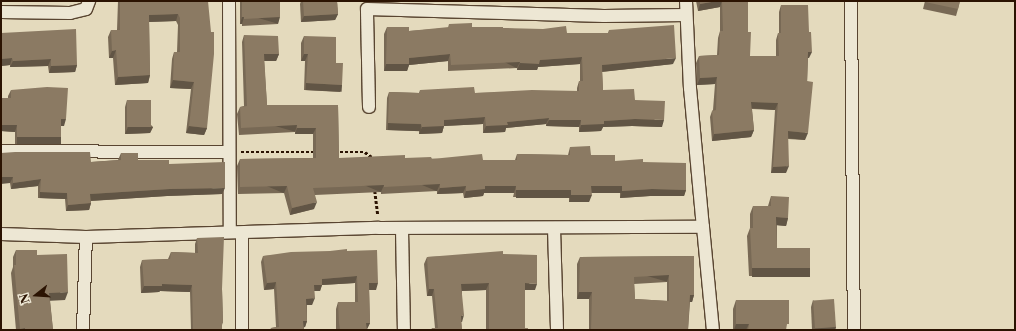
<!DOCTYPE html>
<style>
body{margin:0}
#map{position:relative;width:1016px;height:331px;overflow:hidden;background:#e4dabd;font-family:"Libre Caslon Text",serif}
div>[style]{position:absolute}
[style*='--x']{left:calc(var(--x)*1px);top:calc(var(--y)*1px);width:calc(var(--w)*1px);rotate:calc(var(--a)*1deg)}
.path>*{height:2.5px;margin-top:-1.25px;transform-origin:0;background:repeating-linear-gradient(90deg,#2b1302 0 3px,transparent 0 5px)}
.roads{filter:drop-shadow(1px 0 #594531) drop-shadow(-1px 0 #594531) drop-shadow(0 1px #594531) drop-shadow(0 -1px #594531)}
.street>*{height:12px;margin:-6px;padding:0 6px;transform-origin:6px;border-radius:6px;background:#ede7d4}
.wall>*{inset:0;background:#786955}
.shaded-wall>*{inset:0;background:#615545;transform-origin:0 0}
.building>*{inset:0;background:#8b7a63;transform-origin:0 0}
span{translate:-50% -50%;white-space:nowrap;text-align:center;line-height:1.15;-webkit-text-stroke:3px #ede7d4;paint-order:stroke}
.frame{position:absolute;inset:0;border:2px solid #2b1302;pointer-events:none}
.north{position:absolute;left:16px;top:275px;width:40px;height:40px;-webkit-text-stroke:3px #ede7d4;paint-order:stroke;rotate:253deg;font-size:11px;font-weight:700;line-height:16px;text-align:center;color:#2b1302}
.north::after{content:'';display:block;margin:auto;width:14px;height:18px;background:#2b1302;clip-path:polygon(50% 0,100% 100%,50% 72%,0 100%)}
</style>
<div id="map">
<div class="path">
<div style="--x:241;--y:152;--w:75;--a:0"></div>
<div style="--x:335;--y:152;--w:30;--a:0"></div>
<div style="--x:365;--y:152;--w:9;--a:36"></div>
<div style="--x:372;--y:157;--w:3;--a:90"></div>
<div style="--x:375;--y:191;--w:24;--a:83"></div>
</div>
<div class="roads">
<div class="street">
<div style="--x:229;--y:1;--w:231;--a:89.8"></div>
<div style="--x:686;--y:1;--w:87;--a:87.4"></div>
<div style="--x:690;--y:88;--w:140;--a:84.7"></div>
<div style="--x:851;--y:1;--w:329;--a:89.5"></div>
<div style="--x:1;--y:12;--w:69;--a:0.8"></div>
<div style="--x:70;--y:13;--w:16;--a:-14"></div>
<div style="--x:86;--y:9;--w:9;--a:-69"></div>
<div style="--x:369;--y:107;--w:98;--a:-91.2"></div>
<div style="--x:367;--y:9;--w:237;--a:1.7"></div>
<div style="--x:604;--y:16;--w:82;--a:-0.7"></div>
<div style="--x:1;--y:151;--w:228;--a:0.3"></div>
<div style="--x:554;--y:228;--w:102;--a:88.3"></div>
<div style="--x:402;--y:229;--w:101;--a:88.9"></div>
<div style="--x:242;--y:233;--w:97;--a:90"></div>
<div style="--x:1;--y:234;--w:85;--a:2"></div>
<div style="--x:86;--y:237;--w:293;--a:-1.8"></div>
<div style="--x:379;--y:228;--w:324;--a:-0.2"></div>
<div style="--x:703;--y:227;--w:103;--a:84.5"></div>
<div style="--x:83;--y:330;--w:93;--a:-88.2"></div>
</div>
</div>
<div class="wall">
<div style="clip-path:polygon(118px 1px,208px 1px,207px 128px,204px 135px,186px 133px,191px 89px,170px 88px,172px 59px,174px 52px,177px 52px,178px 25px,176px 21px,149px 22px,150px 75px,148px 83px,115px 85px,113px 58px,109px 58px,108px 37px,111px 30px,117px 30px)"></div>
<div style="clip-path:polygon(240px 1px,280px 1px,278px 24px,242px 26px,242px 24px,240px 24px)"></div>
<div style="clip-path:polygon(301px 1px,337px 1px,338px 14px,335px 20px,301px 22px,300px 4px)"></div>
<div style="clip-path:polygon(696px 1px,748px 1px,748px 32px,750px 56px,776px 56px,776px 40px,778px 33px,779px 33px,779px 12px,781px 5px,809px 58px,808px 58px,805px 140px,788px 139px,786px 173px,771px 173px,775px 110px,752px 109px,754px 130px,751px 137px,712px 141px,710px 117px,712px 111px,713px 110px,715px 84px,697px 85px,696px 63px,699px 56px,717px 55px,718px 38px,720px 31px,720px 7px,698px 11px)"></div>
<div style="clip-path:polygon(925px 1px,960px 1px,958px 9px,956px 16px,923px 9px)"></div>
<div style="clip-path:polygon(449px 24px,472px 27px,503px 28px,567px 33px,608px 33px,609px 30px,673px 64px,602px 72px,603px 90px,635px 100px,662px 127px,632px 126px,603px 127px,601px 131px,579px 132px,579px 127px,546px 126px,546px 124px,506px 128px,505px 132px,483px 133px,483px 124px,444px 126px,442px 133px,419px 134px,419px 131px,386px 130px,387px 98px,389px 92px,419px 93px,420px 90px,475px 93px,577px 91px,577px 88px,579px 81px,580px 81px,580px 64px,538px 67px,537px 70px,517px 70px,517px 68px,448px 71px,448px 61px,409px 65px,407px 71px,384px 71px,384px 34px,387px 27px,409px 31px,448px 28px)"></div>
<div style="clip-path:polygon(1px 33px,77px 65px,75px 72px,49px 73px,48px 66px,10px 67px,10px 65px,1px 66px)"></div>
<div style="clip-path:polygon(244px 35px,279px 54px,276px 61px,264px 61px,267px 105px,338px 105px,339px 158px,405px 158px,483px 160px,515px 160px,517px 154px,568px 155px,570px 147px,591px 155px,615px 161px,643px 162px,686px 190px,684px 196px,650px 196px,620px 198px,620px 193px,591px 193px,589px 202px,569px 202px,569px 197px,513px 197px,514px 193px,484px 193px,483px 196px,464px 198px,463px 193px,437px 194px,437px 191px,381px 194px,381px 192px,315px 195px,314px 209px,290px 215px,284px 193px,238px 194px,237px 166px,240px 159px,313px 158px,313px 134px,295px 134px,295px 132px,239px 135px,237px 114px,240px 107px,244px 106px,242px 42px)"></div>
<div style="clip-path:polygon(304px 36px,336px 63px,342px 85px,340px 92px,304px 90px,305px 61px,301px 61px,301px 43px)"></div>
<div style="clip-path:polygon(11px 90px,64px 126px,61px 126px,59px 144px,15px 144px,15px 132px,1px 131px,1px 98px,8px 98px,8px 96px)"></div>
<div style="clip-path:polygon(127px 100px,153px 127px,150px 133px,125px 134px,125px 107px)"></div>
<div style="clip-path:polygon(1px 153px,91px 162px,118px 160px,121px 153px,138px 160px,169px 164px,222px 194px,167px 196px,91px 201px,91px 203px,89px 210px,66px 211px,65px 199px,38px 198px,38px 186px,11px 189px,10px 183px)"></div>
<div style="clip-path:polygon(771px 196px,788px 218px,786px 226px,777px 225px,777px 248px,807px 276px,749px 276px,747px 236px,750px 228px,750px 214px,753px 206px,768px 206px)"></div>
<div style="clip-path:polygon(197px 238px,222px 289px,223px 322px,222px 325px,222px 330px,191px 330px,190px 292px,160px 291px,159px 292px,141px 293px,140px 267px,142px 260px,168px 259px,171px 252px,195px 253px,195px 244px)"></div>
<div style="clip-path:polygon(16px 250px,37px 255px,65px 300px,50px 300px,53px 330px,16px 330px,11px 273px,13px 267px,13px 257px)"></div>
<div style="clip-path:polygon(347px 251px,376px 290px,369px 290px,370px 323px,367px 329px,336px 330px,336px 309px,338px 302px,355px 302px,355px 283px,322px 285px,320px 291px,314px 291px,312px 305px,307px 305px,307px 321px,305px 327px,304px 327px,304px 330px,270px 330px,271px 328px,276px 327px,274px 289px,264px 290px,261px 262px,263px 256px)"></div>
<div style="clip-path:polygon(503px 254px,535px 290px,525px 290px,525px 328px,528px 330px,486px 330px,486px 290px,462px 291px,462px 322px,461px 322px,462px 330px,431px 330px,432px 328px,435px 328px,432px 296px,427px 296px,424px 264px,427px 257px)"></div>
<div style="clip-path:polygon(evenodd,694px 256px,694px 295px,692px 302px,690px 302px,688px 330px,589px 330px,589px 299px,577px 299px,577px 264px,580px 257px,694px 256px,667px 282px,667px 301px,635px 299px,634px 284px,667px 282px)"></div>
<div style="clip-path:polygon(736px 300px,787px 330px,733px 330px,733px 309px)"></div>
<div style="clip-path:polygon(813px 300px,836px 327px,835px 330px,812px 330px,811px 307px)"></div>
</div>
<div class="shaded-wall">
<div style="clip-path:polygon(717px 1px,722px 1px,720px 7px,698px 11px,700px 4px)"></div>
<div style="clip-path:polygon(178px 14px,176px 21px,147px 22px,149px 15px)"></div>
<div style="clip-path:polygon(338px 14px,335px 20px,301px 22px,304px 16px)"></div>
<div style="clip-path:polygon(242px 17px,244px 17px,242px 24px,240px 24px)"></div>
<div style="left:280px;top:17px;width:7px;height:36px;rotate:106deg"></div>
<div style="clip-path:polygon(116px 50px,113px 58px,109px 58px,112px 51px)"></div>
<div style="clip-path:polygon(808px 52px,812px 52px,809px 58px,806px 58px)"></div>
<div style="clip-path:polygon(264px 54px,279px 54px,276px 61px,261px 61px)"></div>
<div style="clip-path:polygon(304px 54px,308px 54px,305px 61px,301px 61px)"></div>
<div style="clip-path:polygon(450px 54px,448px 61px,409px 65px,407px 71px,384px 71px,386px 64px,409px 58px)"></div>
<div style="clip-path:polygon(582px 57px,580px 64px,538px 67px,537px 70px,517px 70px,520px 63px,540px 60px)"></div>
<div style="clip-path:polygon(12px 58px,10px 65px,1px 66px,1px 59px)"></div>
<div style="clip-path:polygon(676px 58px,673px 64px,600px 72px,602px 65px)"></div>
<div style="clip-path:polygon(51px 59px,48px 66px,10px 67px,13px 61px)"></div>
<div style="left:520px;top:62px;width:7px;height:69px;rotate:117deg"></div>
<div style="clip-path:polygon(77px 65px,75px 72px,49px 73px,51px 66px)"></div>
<div style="clip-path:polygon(150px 75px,148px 83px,115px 85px,118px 77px)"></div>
<div style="clip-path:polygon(717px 77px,715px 84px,697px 85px,700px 78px)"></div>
<div style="clip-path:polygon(173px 80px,194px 82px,191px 89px,170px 88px)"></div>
<div style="left:306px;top:83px;width:36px;height:7px;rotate:3deg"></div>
<div style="clip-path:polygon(751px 102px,778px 103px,775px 110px,749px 108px)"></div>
<div style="clip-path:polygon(485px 117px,483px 124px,444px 126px,442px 133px,419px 134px,422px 127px,444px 120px)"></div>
<div style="clip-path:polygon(549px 118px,546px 124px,506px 128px,505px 132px,483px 133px,486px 126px,507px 122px)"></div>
<div style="clip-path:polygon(61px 119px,66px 119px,64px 126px,59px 126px)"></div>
<div style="clip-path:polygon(635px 119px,664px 120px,662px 127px,632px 126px,603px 127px,601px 131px,579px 132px,581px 125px,604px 121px)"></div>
<div style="clip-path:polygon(549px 120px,581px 120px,579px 127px,546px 126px)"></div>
<div style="left:388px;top:123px;width:33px;height:7px;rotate:2deg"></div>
<div style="clip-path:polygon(1px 125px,17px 125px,15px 132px,1px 131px)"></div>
<div style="left:297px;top:125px;width:7px;height:56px;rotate:106deg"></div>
<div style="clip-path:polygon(189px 126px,207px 128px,204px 135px,186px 133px)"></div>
<div style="clip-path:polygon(128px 127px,153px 127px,150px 133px,125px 134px)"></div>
<div style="clip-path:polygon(297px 128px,316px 128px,313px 134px,295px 134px)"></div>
<div style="clip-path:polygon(754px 130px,751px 137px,712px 141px,714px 134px)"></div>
<div style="clip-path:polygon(788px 131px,808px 133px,805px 140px,786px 138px)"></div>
<div style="left:17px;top:137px;width:44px;height:7px"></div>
<div style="clip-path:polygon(789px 166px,786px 173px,771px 173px,773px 167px)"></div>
<div style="clip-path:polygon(1px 177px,13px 177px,10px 183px,1px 184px)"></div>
<div style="clip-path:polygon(41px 179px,38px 186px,11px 189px,13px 183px)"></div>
<div style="left:440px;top:184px;width:8px;height:56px;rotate:113deg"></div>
<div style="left:384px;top:185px;width:8px;height:71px;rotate:113deg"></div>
<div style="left:287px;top:186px;width:8px;height:47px;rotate:113deg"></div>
<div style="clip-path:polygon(466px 186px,463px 193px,437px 194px,440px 188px)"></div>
<div style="clip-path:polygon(485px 186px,516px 186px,514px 193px,484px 193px,483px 196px,464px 198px,466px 191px)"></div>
<div style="left:591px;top:186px;width:31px;height:7px"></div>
<div style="clip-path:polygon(225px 188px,222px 194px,167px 196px,88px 201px,90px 194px,170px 189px)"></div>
<div style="clip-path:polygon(652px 189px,686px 190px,684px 196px,650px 196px,620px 198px,622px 191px)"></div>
<div style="left:516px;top:190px;width:55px;height:8px"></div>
<div style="left:40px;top:192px;width:27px;height:6px;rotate:2deg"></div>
<div style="clip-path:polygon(571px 195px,592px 195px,589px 202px,569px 202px)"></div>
<div style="clip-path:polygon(317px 202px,314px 209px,290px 215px,292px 208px)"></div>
<div style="clip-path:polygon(91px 203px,89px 210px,66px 211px,68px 205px)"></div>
<div style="clip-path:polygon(776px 217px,788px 218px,786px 226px,774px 225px)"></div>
<div style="left:752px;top:268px;width:58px;height:9px"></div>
<div style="left:669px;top:275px;width:7px;height:35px;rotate:106deg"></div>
<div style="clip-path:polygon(357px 276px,355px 283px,322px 285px,320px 291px,311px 291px,314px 285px,322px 279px)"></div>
<div style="clip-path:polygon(276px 282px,274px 289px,264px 290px,267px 283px)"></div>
<div style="clip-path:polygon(369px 283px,378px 283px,376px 290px,366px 290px)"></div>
<div style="clip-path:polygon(489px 283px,486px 290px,459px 291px,461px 284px)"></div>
<div style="clip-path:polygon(525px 283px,537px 284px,535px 290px,522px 290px)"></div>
<div style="clip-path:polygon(162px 284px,192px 285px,190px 292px,160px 291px,159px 292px,141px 293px,144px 286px)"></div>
<div style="clip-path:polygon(429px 289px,434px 289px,432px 296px,427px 296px)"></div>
<div style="clip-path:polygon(68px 292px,65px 300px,46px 301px,49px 293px)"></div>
<div style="clip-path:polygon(579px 292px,592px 292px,589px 299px,577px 299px)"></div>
<div style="clip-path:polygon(690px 295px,694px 295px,692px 302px,688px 302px)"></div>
<div style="clip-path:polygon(315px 298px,312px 305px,304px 305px,306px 299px)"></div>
<div style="clip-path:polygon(464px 315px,462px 322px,458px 322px,461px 316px)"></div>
<div style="clip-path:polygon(303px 321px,307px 321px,305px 327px,301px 328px)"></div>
<div style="clip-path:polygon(366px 323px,370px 323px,367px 329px,363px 330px)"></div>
<div style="clip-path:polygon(736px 324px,749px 324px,746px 330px,734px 330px)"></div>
<div style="clip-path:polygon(836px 327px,835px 330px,815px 330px,815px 328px)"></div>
<div style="clip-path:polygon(25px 328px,24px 330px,19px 330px,20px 329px)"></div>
</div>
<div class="building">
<div style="clip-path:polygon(120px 1px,208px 1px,211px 32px,214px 32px,214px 54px,207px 128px,189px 126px,194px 82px,173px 80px,174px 52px,180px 52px,180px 18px,178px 14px,149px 15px,150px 75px,118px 77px,116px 50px,112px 51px,111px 30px,120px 30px)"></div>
<div style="clip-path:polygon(242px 1px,280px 1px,280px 17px,244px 19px,244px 17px,242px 17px)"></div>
<div style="clip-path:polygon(303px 1px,337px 1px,338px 14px,304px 16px)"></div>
<div style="clip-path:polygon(700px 1px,717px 1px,700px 4px)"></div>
<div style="clip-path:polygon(722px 1px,748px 1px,748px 32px,751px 32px,750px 56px,779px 56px,778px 33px,781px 33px,781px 5px,808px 5px,809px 32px,811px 32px,812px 52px,808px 52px,807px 81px,813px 82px,808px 133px,788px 131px,789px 166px,773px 167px,778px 103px,751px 102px,754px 130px,714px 134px,712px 111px,716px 110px,717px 77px,700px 78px,699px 56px,719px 55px,720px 31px,723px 31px)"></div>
<div style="clip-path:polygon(926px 1px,960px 1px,958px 9px,925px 2px)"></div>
<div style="clip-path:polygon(472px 23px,472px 27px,503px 27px,503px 28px,543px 29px,566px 26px,567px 33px,609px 33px,609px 30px,674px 25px,676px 58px,602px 65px,603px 90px,634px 89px,635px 100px,665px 101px,664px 120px,635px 119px,604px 121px,604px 124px,581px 125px,581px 120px,549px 120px,549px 118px,507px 122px,508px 125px,486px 126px,485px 117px,444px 120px,444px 126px,422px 127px,421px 124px,388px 123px,389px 92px,420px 93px,420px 90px,474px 87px,475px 93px,532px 90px,579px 91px,579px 81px,583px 81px,582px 57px,540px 60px,539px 64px,520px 63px,520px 62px,451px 65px,450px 54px,409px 58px,409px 64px,386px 64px,387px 27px,409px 27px,409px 31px,449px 27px,449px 24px)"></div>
<div style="clip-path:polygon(76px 29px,77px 65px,51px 66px,51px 59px,13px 61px,12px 58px,1px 59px,1px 33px)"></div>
<div style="clip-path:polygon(244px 35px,278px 36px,279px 54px,264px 54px,267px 105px,338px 105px,339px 158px,405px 155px,405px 158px,431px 157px,432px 159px,482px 154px,483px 160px,517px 160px,517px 154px,570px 155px,570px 147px,590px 146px,591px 155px,615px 155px,615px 161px,643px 159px,643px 162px,686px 163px,686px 190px,652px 189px,622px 191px,622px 186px,591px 186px,592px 195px,571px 195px,571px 190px,516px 190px,516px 186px,485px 186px,485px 189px,466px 191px,466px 186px,440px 188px,440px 184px,384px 187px,384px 185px,339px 187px,313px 188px,317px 202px,292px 208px,287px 186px,240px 187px,240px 159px,316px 158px,316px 128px,297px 128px,297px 125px,241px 128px,240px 107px,247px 106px)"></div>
<div style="clip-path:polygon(304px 36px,336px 37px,336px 63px,343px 63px,342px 85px,306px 83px,308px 54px,304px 54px)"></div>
<div style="clip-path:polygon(47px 87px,68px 88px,66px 119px,61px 119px,61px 137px,17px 137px,17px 125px,1px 125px,1px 98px,11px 98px,11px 90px)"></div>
<div style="left:127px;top:100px;width:24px;height:27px"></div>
<div style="clip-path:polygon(15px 152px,90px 152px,91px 162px,121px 160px,121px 153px,138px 153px,138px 160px,169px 160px,169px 164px,225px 162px,225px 188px,170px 189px,90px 194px,91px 203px,68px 205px,67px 193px,40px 192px,41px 179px,13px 183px,13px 177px,1px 177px,1px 153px)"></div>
<div style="clip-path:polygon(771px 196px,789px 197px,788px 218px,776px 217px,777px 248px,810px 248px,810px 268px,752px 268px,750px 228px,753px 228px,753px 206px,771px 206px)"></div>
<div style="clip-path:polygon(224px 237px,222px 289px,223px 322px,222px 322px,222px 330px,193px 330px,192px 285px,162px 284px,162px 286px,144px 286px,142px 260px,170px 259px,171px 252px,198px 253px,197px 238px)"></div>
<div style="clip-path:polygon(347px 249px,347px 251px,377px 250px,378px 283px,369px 283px,370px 323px,366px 323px,367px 330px,340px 330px,339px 323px,338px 302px,358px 302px,357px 276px,322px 279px,322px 285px,314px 285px,315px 298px,306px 299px,307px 321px,303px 321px,304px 330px,271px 330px,271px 328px,279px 327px,276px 282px,267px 283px,263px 256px,291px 252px,330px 251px)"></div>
<div style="clip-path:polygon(16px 250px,37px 250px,37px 255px,67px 254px,68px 292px,49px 293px,53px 330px,25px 330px,25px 328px,20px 329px,14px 265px,16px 265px)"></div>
<div style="clip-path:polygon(503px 251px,503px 254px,537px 255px,537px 284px,525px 283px,525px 328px,528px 328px,528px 330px,489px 330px,489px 283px,461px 284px,464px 315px,461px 316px,462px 330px,432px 330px,432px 328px,438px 328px,434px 289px,429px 289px,427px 257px)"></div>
<div style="clip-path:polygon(evenodd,694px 256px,694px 295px,690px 295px,688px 330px,591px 330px,592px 292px,579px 292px,580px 257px,694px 256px,669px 275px,669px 301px,635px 299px,634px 277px,669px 275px)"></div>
<div style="left:834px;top:299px;width:28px;height:21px;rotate:86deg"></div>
<div style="clip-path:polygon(736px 300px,789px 300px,789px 324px,787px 324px,786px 330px,748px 330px,749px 324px,736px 324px)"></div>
</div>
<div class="frame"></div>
<div class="north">N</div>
</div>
